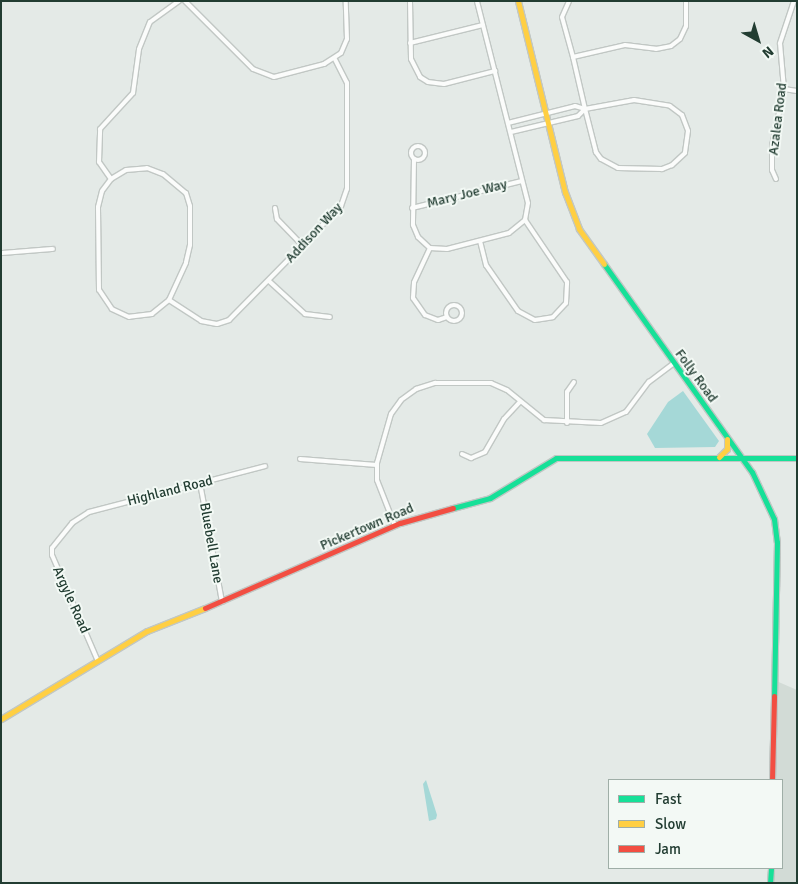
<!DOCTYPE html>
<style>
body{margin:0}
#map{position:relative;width:798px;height:884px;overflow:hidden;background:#e4eae7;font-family:Signika,sans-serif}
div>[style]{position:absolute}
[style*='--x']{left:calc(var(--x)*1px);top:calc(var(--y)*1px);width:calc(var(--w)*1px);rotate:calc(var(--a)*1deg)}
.built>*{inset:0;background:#d2dbd6}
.water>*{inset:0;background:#a5d8d7}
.roads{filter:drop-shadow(1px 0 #c1c7c4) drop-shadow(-1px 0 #c1c7c4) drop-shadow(0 1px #c1c7c4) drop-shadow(0 -1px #c1c7c4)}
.street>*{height:4px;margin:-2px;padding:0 2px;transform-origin:2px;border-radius:2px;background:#fbfcfb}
.street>.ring{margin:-2px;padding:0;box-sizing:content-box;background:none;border:4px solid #fbfcfb;border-radius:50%}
.fast>*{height:5px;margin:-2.5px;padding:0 2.5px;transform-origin:2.5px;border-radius:2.5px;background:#16e098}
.slow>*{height:5px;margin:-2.5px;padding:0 2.5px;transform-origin:2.5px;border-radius:2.5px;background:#ffcf43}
.jam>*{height:5px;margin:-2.5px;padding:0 2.5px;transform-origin:2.5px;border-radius:2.5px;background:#f24e42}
span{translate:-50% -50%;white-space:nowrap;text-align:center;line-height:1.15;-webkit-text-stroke:4px #f3f9f5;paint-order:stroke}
.street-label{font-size:14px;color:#223d32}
.frame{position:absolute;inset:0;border:2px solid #223d32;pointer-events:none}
.legend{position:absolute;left:608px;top:779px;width:175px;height:90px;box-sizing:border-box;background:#f3f9f5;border:1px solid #9faea7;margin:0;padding:6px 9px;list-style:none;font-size:15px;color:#223d32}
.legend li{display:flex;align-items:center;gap:10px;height:25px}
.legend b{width:25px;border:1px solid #9faea7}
.north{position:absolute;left:733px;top:15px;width:50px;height:50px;-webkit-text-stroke:4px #f3f9f5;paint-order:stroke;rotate:141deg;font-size:14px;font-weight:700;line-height:20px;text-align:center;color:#223d32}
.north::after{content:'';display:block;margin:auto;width:18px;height:22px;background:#223d32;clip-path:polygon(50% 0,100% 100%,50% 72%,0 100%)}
</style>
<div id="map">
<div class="built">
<div style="clip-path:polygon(774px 680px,797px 690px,797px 883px,770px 883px,771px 868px,782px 868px,782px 780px,772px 780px)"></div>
</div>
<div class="water">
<div style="clip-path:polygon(683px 391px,719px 441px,715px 447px,655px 448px,647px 434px,668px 402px)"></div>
<div style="clip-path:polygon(426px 780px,437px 815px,436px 819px,429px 821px,423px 784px)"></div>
</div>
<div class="roads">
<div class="street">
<div style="--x:185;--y:1;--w:96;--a:45"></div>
<div style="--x:253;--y:69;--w:22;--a:21"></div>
<div style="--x:274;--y:77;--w:52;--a:-14.6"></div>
<div style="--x:324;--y:64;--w:20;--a:-33"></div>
<div style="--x:341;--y:53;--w:15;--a:-67"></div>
<div style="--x:347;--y:39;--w:38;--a:-92"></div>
<div style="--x:410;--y:1;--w:58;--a:89"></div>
<div style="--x:411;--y:59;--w:20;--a:63"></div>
<div style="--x:420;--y:77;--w:9;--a:32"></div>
<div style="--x:428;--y:82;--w:16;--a:7"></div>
<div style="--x:444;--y:84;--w:53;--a:-14.3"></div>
<div style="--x:410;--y:43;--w:75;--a:-13.9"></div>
<div style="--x:573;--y:57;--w:53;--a:-13"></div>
<div style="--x:625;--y:45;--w:31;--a:7"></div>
<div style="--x:656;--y:49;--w:15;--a:-11"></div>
<div style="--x:671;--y:46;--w:11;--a:-38"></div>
<div style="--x:680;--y:39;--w:14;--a:-65"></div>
<div style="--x:686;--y:26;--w:25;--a:-90"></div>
<div style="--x:784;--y:89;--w:13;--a:9"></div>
<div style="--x:508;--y:123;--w:69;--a:-14.2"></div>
<div style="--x:575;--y:106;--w:10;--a:17"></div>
<div style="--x:585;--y:109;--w:50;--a:-10.4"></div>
<div style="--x:634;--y:100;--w:36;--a:9"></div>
<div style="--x:670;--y:106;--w:15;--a:37"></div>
<div style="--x:682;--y:115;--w:17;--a:69"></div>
<div style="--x:688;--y:131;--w:22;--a:98"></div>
<div style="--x:685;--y:153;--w:18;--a:137"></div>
<div style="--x:672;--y:165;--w:11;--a:158"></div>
<div style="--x:662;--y:169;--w:44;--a:-178.7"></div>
<div style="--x:618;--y:168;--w:19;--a:-152"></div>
<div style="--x:601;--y:159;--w:9;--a:-126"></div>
<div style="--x:596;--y:152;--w:44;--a:-104.3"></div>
<div style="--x:585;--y:109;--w:53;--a:-103"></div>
<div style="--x:573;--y:57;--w:41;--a:-105.4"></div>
<div style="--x:562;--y:17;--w:17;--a:-66"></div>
<div style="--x:511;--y:132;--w:69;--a:-13.4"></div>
<div style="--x:578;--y:116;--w:10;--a:-45"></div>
<div class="ring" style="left:411px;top:146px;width:10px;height:10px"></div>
<div style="--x:414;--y:159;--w:66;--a:90.9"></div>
<div style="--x:413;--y:225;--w:13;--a:67"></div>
<div style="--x:418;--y:237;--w:16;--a:43"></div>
<div style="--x:430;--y:248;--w:17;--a:3"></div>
<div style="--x:447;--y:249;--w:64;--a:-14.5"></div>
<div style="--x:509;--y:233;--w:21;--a:-39"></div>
<div style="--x:525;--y:220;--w:17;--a:-80"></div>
<div style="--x:528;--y:203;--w:208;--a:-104.2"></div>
<div style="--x:147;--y:168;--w:17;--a:21"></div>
<div style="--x:163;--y:174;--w:30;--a:40"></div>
<div style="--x:186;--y:193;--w:14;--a:73"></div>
<div style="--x:190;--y:206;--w:39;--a:90"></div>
<div style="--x:190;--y:245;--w:18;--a:103"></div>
<div style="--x:186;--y:263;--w:41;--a:114.7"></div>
<div style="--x:169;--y:300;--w:22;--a:141"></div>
<div style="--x:152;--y:314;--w:23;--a:173"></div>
<div style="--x:129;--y:317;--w:19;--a:-155"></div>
<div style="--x:112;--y:309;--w:23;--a:-124"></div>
<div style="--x:99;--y:290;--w:83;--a:-90.7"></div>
<div style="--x:98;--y:207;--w:16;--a:-76"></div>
<div style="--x:102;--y:191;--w:15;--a:-53"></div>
<div style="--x:111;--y:179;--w:17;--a:-31"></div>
<div style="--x:126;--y:170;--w:21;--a:-5"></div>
<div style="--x:111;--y:179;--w:21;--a:-125"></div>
<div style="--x:99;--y:162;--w:33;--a:-88"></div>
<div style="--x:100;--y:129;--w:49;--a:-47.5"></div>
<div style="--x:133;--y:93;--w:44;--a:-82.2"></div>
<div style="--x:139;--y:49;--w:29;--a:-68"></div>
<div style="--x:150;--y:22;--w:36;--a:-36"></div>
<div style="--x:776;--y:179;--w:10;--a:-114"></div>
<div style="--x:772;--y:170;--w:24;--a:-90"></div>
<div style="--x:772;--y:146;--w:58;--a:-78.1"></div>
<div style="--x:784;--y:89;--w:46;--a:-95"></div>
<div style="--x:780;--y:43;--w:44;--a:-71.6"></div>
<div style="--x:275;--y:208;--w:11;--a:80"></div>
<div style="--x:277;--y:219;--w:37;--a:46"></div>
<div style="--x:412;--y:208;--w:113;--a:-13.8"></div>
<div style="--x:480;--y:241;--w:25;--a:76"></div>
<div style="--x:486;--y:265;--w:56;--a:55.2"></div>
<div style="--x:518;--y:311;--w:19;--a:28"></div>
<div style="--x:535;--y:320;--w:18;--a:-9"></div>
<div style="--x:553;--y:317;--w:19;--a:-47"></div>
<div style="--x:566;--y:303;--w:21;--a:-87"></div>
<div style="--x:567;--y:282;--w:75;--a:-124.1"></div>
<div style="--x:430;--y:248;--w:38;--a:115"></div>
<div style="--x:414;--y:283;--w:15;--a:94"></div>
<div style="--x:413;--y:298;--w:21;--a:55"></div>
<div style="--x:425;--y:315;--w:14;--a:21"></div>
<div style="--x:438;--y:320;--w:9;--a:-18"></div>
<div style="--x:1;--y:253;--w:52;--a:-4.4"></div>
<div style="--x:269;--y:281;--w:49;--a:42.5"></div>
<div style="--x:305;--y:314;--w:25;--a:7"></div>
<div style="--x:169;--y:300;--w:38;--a:33"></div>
<div style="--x:201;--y:321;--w:16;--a:11"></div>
<div style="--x:217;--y:324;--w:13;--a:-18"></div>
<div style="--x:229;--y:320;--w:160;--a:-45.5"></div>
<div style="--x:341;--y:206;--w:18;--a:-71"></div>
<div style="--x:347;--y:189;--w:106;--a:-90"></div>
<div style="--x:347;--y:83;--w:27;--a:-117"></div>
<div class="ring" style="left:446px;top:305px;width:12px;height:12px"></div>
<div style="--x:567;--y:423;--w:31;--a:-90"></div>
<div style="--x:567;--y:392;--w:12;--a:-55"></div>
<div style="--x:462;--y:454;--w:10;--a:24"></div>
<div style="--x:471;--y:458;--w:15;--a:-23"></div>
<div style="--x:485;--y:452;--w:38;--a:-60"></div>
<div style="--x:504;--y:419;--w:23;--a:-47"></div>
<div style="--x:300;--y:459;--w:77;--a:4.5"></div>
<div style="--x:200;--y:483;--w:121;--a:79.5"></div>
<div style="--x:395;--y:526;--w:49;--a:-111.4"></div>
<div style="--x:377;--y:480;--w:17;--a:-90"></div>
<div style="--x:377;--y:463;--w:51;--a:-74.1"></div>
<div style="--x:391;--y:414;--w:17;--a:-54"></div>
<div style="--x:401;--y:400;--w:19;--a:-36"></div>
<div style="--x:416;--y:389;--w:20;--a:-18"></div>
<div style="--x:435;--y:383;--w:56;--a:0"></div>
<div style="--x:491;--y:383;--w:17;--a:24"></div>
<div style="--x:507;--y:390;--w:48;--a:39"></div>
<div style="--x:544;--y:420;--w:57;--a:3"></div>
<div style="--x:601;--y:423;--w:27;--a:-24"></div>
<div style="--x:626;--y:412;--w:38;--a:-53"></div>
<div style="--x:649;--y:382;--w:30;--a:-37"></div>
<div style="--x:97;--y:659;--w:113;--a:-113.4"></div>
<div style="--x:52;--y:555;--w:7;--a:-90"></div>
<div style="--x:52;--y:548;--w:32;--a:-51"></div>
<div style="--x:72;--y:523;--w:20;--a:-33"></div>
<div style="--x:89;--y:512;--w:182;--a:-14.6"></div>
</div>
<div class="fast">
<div style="--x:604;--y:264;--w:255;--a:54.6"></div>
<div style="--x:752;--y:472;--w:52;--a:64.9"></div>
<div style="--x:774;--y:519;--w:23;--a:83"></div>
<div style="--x:777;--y:542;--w:154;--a:91.1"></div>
<div style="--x:453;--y:508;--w:38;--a:-15"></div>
<div style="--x:490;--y:498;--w:77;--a:-31.2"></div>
<div style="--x:556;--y:458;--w:241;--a:0"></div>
<div style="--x:770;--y:883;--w:15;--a:-86"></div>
</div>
<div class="slow">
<div style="--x:518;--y:1;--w:197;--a:76.2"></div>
<div style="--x:565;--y:192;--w:40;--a:69"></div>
<div style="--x:579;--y:229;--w:43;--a:54.5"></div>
<div style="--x:719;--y:457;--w:11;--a:-45"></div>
<div style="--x:727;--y:449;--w:10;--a:-90"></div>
<div style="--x:1;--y:719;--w:170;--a:-31.1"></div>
<div style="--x:147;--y:631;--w:62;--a:-21.6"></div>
</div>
<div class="jam">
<div style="--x:205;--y:608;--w:213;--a:-23.6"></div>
<div style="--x:400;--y:523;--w:55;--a:-15.8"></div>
<div style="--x:772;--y:780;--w:84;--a:-88.6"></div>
</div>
</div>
<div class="street-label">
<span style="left:778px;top:119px;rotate:-83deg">Azalea Road</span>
<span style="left:467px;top:194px;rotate:-14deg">Mary Joe Way</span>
<span style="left:314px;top:233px;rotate:-47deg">Addison Way</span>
<span style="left:696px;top:376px;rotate:54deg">Folly Road</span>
<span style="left:170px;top:491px;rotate:-14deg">Highland Road</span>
<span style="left:367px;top:527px;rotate:-23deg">Pickertown Road</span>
<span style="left:211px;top:543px;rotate:80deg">Bluebell Lane</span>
<span style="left:71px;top:600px;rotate:66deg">Argyle Road</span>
</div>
<div class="frame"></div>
<ul class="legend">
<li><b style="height:6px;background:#16e098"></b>Fast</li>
<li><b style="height:6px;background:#ffcf43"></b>Slow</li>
<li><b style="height:6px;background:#f24e42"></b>Jam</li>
</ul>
<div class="north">N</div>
</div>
